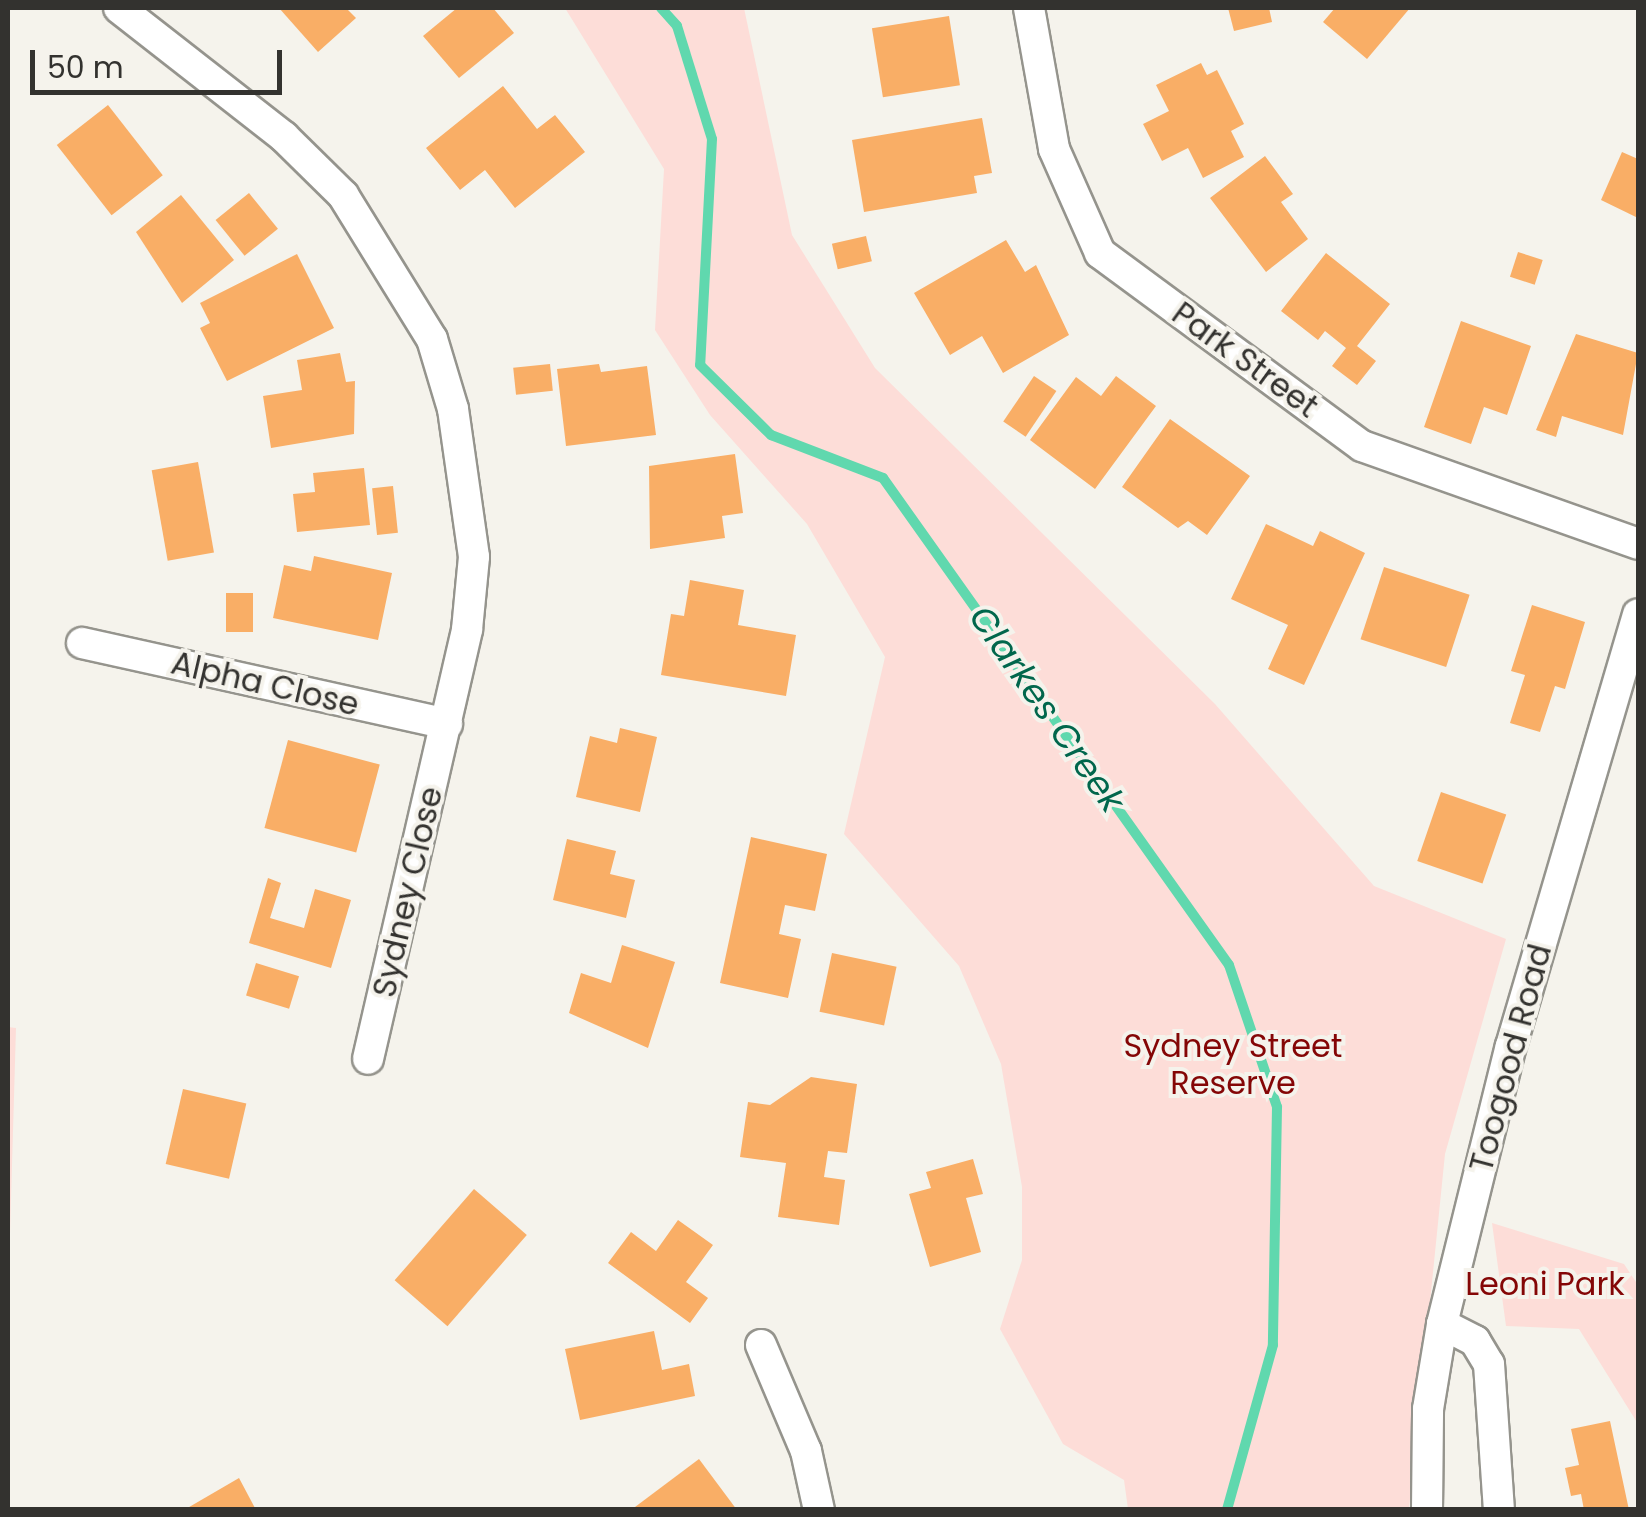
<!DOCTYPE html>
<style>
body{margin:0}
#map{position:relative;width:1646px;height:1517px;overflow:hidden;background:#f5f3ec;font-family:Poppins,sans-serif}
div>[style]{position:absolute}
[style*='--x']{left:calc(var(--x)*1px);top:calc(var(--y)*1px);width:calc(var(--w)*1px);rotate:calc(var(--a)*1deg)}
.green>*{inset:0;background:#fdddd8}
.stream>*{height:10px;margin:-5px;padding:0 5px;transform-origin:5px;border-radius:5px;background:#60d8ae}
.building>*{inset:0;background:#f9ae66;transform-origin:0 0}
.roads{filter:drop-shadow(2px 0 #95948d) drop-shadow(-2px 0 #95948d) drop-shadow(0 2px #95948d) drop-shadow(0 -2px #95948d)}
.minor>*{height:30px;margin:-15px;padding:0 15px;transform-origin:15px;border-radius:15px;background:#fff}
span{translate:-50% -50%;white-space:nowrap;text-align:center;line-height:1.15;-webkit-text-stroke:8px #f5f3ec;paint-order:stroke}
.street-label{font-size:32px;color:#33322f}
.park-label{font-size:32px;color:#840606}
.water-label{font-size:35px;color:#00674c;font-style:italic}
.frame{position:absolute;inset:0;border:10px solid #33322f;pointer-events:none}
.scale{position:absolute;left:30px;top:50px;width:252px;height:45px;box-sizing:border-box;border:5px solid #33322f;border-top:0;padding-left:12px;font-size:30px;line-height:35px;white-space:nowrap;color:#33322f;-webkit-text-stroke:8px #f5f3ec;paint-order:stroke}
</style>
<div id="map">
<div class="green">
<div style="clip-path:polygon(565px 8px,744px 8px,792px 235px,875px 368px,1215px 704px,1374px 886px,1506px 939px,1445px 1154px,1409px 1509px,1128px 1509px,1124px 1480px,1063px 1444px,1000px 1329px,1022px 1260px,1022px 1187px,1001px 1064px,959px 966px,844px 834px,885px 657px,807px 524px,710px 415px,655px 330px,664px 169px)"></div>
<div style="clip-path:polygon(8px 1027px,16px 1028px,8px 1302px)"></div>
<div style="clip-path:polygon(1492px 1223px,1624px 1264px,1638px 1285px,1638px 1424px,1579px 1329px,1506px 1326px)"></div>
</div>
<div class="stream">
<div style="--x:661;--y:8;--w:24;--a:48"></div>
<div style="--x:677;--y:26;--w:118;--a:72.8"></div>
<div style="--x:712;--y:139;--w:226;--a:93"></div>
<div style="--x:700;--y:365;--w:100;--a:44.6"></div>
<div style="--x:771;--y:435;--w:120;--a:21"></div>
<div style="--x:883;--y:478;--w:597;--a:54.61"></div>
<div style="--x:1229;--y:965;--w:150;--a:71.3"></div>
<div style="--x:1277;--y:1107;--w:238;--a:91"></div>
<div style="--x:1273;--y:1345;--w:171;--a:105.6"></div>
</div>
<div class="building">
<div style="clip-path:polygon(279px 8px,346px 8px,356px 18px,318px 52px)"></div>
<div style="clip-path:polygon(457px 8px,493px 8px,514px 33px,459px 78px,423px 36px)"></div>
<div style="clip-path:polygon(1228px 8px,1269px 8px,1272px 22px,1234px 31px)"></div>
<div style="clip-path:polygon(1335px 8px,1410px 8px,1367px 59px,1323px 22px)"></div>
<div style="left:949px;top:16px;width:70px;height:78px;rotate:81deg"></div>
<div style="clip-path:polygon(1201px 63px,1207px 75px,1217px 70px,1244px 124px,1231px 131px,1244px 157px,1203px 178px,1188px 148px,1162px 161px,1143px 124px,1169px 111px,1156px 85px)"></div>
<div style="clip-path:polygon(503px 86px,537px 129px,555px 115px,585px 152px,515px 208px,485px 170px,460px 190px,426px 148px)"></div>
<div style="left:108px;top:105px;width:89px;height:65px;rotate:52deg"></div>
<div style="clip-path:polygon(982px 118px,992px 173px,974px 176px,977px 193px,864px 212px,852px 140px)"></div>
<div style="clip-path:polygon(1622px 152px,1638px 159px,1638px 218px,1601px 200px)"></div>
<div style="clip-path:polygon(1265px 156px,1293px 194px,1281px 202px,1308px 239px,1266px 272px,1210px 198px)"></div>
<div style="left:249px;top:193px;width:46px;height:43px;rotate:51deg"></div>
<div style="clip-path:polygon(181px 195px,234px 260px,182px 303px,136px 232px)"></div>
<div style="left:866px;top:236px;width:26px;height:35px;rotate:77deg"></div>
<div style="clip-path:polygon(1006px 240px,1025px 272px,1036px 265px,1069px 335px,1003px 373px,982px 336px,950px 355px,914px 293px)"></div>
<div style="left:1518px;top:252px;width:26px;height:26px;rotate:18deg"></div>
<div style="clip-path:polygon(1326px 253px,1390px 304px,1357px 346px,1376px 361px,1357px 385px,1332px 366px,1346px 348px,1325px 331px,1318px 340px,1281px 311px)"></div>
<div style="clip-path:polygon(297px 254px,334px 328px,227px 381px,200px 328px,210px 323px,200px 303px)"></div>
<div style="clip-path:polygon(1461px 321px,1531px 346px,1507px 415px,1484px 407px,1471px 444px,1424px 427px)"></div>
<div style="clip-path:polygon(1576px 334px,1638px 353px,1623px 435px,1562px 416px,1556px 437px,1536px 430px)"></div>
<div style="clip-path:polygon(340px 353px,346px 382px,355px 381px,354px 434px,271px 448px,263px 396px,302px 390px,297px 360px)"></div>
<div style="left:550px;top:364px;width:27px;height:37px;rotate:84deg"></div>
<div style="clip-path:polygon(599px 364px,601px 372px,647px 366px,656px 435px,566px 446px,557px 369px)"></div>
<div style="left:1034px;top:376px;width:27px;height:55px;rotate:34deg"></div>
<div style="clip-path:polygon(1116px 376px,1156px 406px,1095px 489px,1030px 440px,1076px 377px,1101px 396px)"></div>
<div style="clip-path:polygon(1170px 419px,1250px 476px,1207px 535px,1188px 521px,1178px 528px,1122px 487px)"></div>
<div style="clip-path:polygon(735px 454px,743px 513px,722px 516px,725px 538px,650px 549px,649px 466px)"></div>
<div style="left:198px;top:462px;width:92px;height:47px;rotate:80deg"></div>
<div style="clip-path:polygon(364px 468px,370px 525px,297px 532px,293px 494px,315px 492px,313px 473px)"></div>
<div style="left:393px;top:486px;width:47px;height:21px;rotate:84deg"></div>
<div style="clip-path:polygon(1266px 524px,1313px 546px,1320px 531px,1365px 553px,1304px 685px,1268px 669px,1288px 625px,1231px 599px)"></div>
<div style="clip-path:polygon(314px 556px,392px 573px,378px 640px,273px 618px,284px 565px,311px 571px)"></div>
<div style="left:1384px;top:567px;width:90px;height:76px;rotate:18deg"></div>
<div style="clip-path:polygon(690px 580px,744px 590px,738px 625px,796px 635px,786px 696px,661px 675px,671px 614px,684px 616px)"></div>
<div style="left:253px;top:593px;width:39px;height:27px;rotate:90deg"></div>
<div style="clip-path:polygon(1532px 605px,1585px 622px,1565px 689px,1555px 686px,1540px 732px,1510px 723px,1525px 675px,1511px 671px)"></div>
<div style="clip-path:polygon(620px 728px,657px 737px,640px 812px,576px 797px,590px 736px,617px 743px)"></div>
<div style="left:288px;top:740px;width:95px;height:91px;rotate:15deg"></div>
<div style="left:1441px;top:792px;width:69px;height:73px;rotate:19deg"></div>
<div style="clip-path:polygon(751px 837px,827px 854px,815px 911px,785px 905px,779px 934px,801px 939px,788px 998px,720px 983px)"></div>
<div style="clip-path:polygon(567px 839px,616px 851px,610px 874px,635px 880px,626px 918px,553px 900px)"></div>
<div style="clip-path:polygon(268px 878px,281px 883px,270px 918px,304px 928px,315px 889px,351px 900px,331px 968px,249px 943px)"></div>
<div style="clip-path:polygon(622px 945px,675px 962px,648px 1048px,569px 1013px,581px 973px,611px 983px)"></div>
<div style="left:832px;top:953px;width:66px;height:60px;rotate:12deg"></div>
<div style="left:256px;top:963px;width:45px;height:34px;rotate:17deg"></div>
<div style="clip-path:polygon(811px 1077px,857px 1084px,847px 1153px,828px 1151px,824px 1177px,845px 1180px,839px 1225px,778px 1217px,786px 1163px,740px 1157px,748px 1102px,770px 1105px)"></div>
<div style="left:183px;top:1089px;width:65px;height:77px;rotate:13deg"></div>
<div style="clip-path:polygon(973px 1159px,983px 1194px,966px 1198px,981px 1252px,930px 1267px,909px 1194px,931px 1188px,926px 1172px)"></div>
<div style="left:474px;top:1189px;width:70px;height:121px;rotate:41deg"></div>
<div style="clip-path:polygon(678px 1220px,713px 1245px,686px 1282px,708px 1298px,690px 1323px,608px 1263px,631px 1232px,656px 1251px)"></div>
<div style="clip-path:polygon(654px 1331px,662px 1370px,689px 1364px,695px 1396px,580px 1420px,565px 1349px)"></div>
<div style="clip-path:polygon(1610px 1421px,1629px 1510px,1584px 1510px,1581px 1494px,1571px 1496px,1565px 1468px,1579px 1465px,1571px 1429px)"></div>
<div style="clip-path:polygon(699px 1459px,737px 1510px,631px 1510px)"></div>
<div style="clip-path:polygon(239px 1478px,256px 1510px,184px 1510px)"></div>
</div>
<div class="roads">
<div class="minor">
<div style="--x:119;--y:8;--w:209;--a:38"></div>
<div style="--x:284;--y:137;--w:83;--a:44.5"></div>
<div style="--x:343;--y:195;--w:169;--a:58.3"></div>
<div style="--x:432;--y:339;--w:73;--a:73.3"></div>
<div style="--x:453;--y:409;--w:149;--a:81.9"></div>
<div style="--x:474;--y:557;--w:73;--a:95.5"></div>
<div style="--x:467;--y:630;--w:440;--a:103"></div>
<div style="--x:1029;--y:8;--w:143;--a:79.9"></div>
<div style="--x:1054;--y:149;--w:114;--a:66.1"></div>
<div style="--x:1100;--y:253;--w:325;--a:36.4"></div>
<div style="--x:1362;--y:446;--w:293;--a:19.5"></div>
<div style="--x:82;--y:643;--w:374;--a:12.5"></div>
<div style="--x:1442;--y:1324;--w:37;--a:27"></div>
<div style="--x:1475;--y:1341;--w:27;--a:59"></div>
<div style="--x:1489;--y:1364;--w:146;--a:86.1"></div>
<div style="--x:761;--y:1345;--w:115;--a:67"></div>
<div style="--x:806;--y:1451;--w:60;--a:77.6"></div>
<div style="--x:1427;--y:1510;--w:101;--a:-89.4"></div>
<div style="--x:1428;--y:1409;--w:86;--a:-80.6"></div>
<div style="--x:1442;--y:1324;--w:286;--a:-76.1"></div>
<div style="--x:1511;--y:1046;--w:450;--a:-73.6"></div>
</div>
</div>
<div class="street-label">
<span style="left:1245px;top:360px;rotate:36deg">Park Street</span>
<span style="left:265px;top:684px;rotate:13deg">Alpha Close</span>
<span style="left:408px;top:892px;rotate:-77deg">Sydney Close</span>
<span style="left:1511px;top:1058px;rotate:-75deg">Toogood Road</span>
</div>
<div class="park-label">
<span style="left:1233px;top:1065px">Sydney Street<br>Reserve</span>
<span style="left:1545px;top:1284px">Leoni Park</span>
</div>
<div class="water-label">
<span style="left:1047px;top:709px;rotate:55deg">Clarkes Creek</span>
</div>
<div class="frame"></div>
<div class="scale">50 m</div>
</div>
